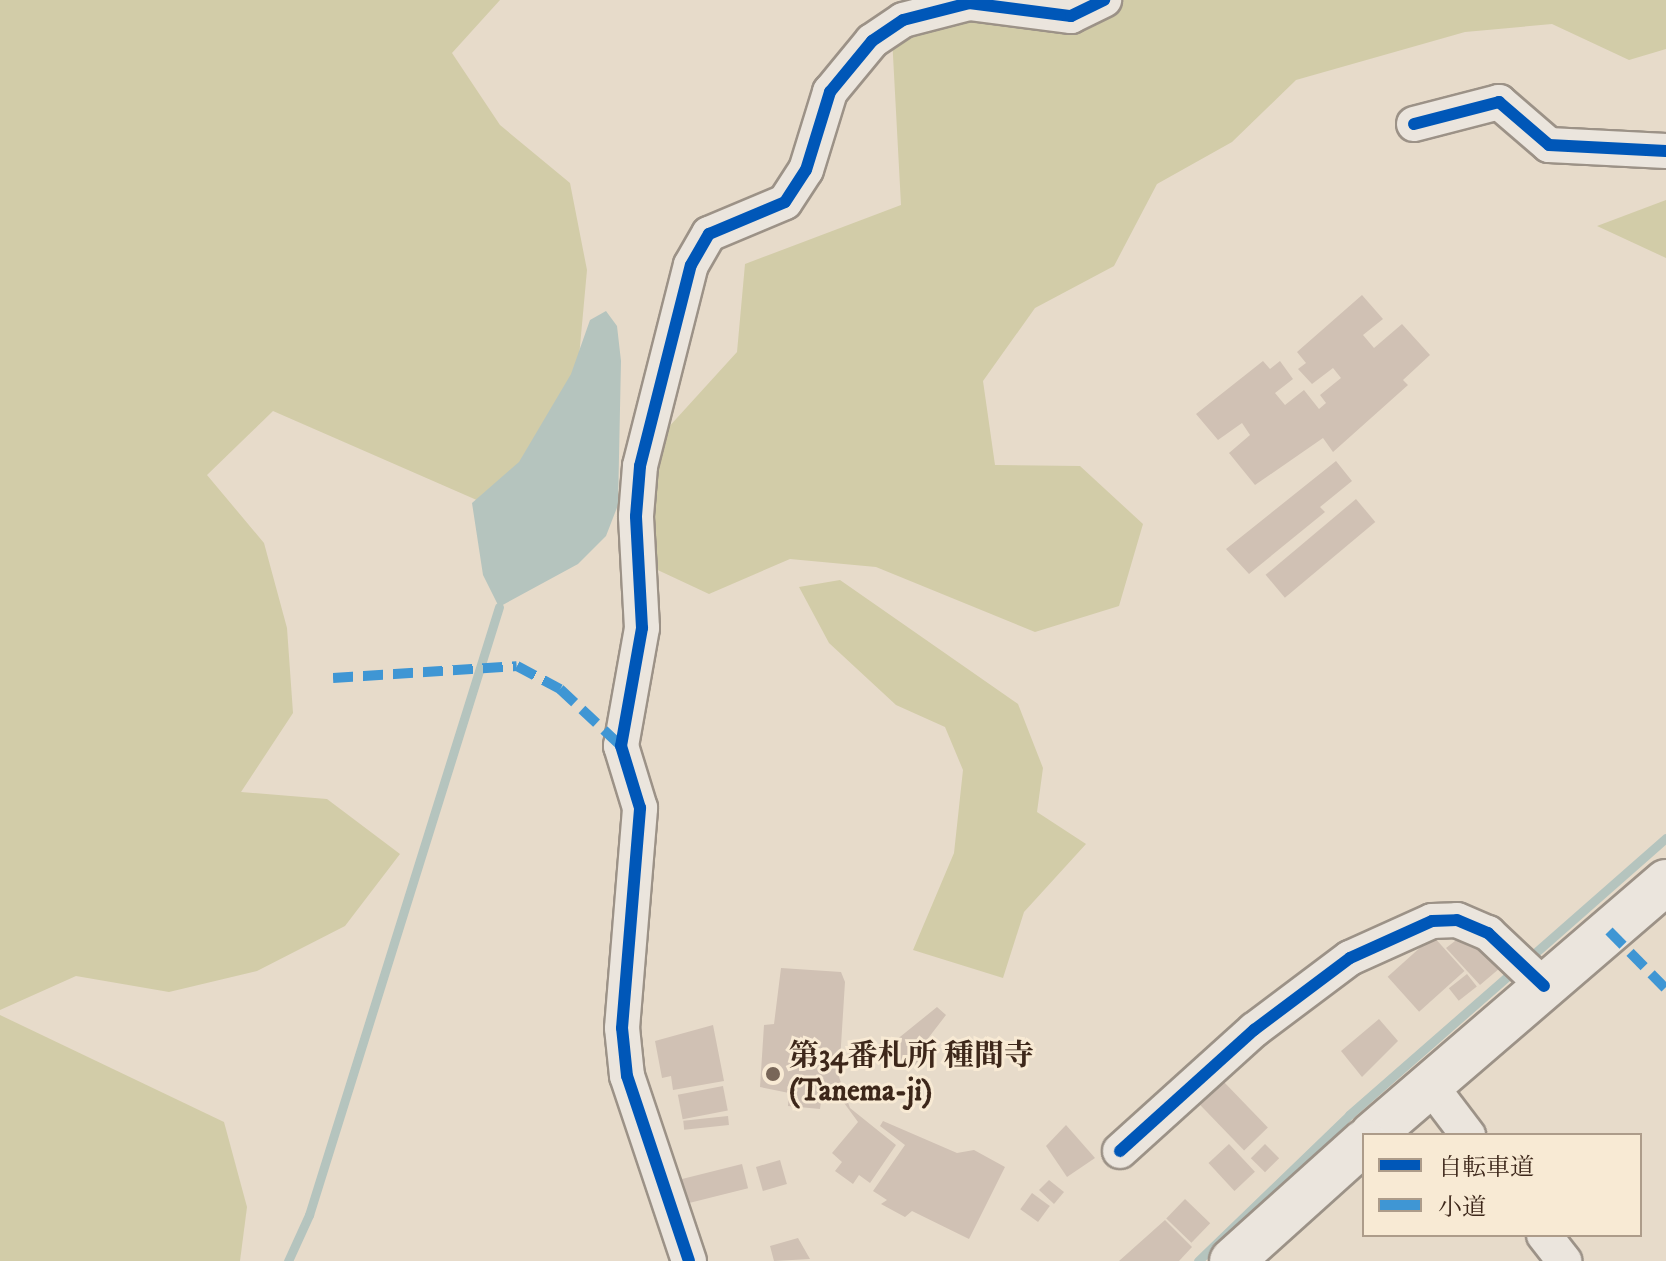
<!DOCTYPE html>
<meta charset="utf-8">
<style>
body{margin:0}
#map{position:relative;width:1666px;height:1261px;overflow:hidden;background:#e7dbca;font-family:"IM FELL DW Pica","Noto Serif JP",serif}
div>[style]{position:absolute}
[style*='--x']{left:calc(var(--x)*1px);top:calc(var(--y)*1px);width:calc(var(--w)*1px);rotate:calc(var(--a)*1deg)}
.green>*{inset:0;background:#d2cca8}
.water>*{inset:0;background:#b5c4be}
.stream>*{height:9px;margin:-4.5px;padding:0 4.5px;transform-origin:4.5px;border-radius:4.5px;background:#b5c4be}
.building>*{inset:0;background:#d0c1b4;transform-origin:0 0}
.roads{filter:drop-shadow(2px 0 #9c9287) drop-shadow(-2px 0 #9c9287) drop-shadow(0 2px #9c9287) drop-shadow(0 -2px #9c9287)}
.minor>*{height:34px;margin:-17px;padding:0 17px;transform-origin:17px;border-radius:17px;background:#ebe5dd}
.secondary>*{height:44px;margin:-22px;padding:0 22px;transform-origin:22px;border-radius:22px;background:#ebe5dd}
.quiet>*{height:10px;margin-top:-5px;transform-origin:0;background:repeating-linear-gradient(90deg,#3f96d4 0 20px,transparent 0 30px)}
.cycleway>*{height:12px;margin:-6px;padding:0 6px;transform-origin:6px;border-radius:6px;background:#0057b8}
.dots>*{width:22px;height:22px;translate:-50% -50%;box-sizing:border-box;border:4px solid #f8ead4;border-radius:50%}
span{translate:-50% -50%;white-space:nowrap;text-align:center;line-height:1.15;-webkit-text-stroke:6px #f8ead4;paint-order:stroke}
.poi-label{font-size:30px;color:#3d271a;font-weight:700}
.left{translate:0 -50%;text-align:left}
.legend{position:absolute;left:1362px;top:1133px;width:280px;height:104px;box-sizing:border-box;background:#f8ead4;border:2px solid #ad9c8a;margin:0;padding:10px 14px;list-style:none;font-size:24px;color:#3d271a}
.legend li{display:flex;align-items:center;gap:16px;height:40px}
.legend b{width:40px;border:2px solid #ad9c8a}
</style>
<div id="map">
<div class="green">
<div style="clip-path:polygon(0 0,500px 0,452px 53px,500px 125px,570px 183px,587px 270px,579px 357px,555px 445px,495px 508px,273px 411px,207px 475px,264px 543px,287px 628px,293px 713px,241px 792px,327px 799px,400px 854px,345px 926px,257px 971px,169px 992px,76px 976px,0 1010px)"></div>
<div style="clip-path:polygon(1115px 0,1666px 0,1666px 49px,1629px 60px,1552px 24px,1465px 32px,1296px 80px,1232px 142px,1157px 184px,1114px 266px,1035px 308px,983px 381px,995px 465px,1080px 466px,1143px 524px,1119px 606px,1035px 632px,876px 567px,790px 559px,709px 594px,632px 558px,626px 474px,737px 352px,745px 264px,901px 205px,892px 37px,973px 15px)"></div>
<div style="clip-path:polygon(1666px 200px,1666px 258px,1597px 226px)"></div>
<div style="clip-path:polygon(840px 580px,1018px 704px,1043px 768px,1037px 812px,1086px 844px,1024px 912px,1003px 978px,913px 950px,954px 853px,963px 770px,945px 727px,896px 705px,829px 643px,799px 587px)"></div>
<div style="clip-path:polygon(0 1015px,224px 1122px,247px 1207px,240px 1261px,0 1261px)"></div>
</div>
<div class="water">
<div style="clip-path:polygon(606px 311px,617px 326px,621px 361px,618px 505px,606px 536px,578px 564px,499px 607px,483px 575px,472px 503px,519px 462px,571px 374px,590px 320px)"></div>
</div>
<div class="stream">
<div style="--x:1527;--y:960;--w:185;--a:-41.3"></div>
<div style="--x:288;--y:1261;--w:51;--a:-65.5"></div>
<div style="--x:309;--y:1215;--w:637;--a:-72.65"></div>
<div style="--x:1198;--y:1261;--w:210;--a:-44"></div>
<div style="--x:1349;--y:1115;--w:222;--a:-41.2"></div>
</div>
<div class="building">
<div style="clip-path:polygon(1362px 295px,1383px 319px,1363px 335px,1374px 348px,1402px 324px,1430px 355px,1403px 380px,1408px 385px,1333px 452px,1323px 438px,1255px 485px,1229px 453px,1250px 435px,1242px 423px,1218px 440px,1196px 414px,1263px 361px,1270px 369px,1280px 361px,1293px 379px,1275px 393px,1285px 405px,1304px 390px,1319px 409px,1326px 403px,1320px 395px,1341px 378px,1333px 368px,1312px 384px,1298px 369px,1306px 363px,1297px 352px)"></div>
<div style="clip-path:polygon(1336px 461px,1352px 481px,1320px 507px,1325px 512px,1249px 574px,1226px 549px)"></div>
<div style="left:1356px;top:499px;width:30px;height:118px;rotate:50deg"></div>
<div style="clip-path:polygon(1464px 934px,1500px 968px,1480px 985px,1446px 948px)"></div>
<div style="left:1433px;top:936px;width:47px;height:61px;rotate:48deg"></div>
<div style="clip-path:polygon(781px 968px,841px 972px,845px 982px,839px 1077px,850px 1108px,896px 1145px,870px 1183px,859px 1175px,853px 1184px,835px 1171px,842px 1162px,832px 1153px,858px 1122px,839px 1096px,822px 1095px,820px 1109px,788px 1106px,789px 1093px,760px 1087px,764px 1025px,774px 1024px)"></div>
<div style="left:1467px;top:974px;width:16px;height:23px;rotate:52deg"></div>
<div style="clip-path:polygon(937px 1007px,946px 1015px,926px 1041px,931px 1045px,915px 1065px,909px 1060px,904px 1066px,890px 1045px)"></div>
<div style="clip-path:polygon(1379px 1019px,1398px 1041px,1362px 1077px,1341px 1051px)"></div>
<div style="clip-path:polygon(713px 1025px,724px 1081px,673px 1090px,671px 1076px,662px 1078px,655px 1041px)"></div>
<div style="left:1222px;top:1080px;width:66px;height:33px;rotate:46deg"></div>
<div style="left:723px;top:1086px;width:25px;height:46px;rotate:79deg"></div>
<div style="left:728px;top:1116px;width:9px;height:45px;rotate:84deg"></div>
<div style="clip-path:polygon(883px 1121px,957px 1153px,974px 1150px,1005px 1167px,969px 1239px,912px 1211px,905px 1217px,881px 1204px,887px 1200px,873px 1191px,905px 1145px,880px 1126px)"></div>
<div style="clip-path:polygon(1066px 1125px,1095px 1158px,1067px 1177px,1046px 1146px)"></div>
<div style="left:1229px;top:1144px;width:38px;height:28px;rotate:47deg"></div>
<div style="left:1265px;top:1144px;width:20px;height:20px;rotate:45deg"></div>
<div style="left:780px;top:1160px;width:25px;height:25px;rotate:74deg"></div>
<div style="left:742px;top:1164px;width:25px;height:70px;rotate:76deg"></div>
<div style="clip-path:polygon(1049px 1180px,1064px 1192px,1054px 1204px,1039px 1190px)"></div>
<div style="left:1032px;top:1193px;width:22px;height:20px;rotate:36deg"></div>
<div style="left:1185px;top:1199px;width:35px;height:27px;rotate:44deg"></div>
<div style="clip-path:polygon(1165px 1220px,1192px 1247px,1179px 1261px,1119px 1261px)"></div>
<div style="clip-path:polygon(798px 1238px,810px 1259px,774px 1261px,770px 1246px)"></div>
</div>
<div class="roads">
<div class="minor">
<div style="--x:1414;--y:124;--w:88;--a:-14.5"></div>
<div style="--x:1499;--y:102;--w:66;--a:40.7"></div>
<div style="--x:1549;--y:145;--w:117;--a:2.9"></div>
<div style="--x:1430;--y:1085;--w:63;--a:52.8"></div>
<div style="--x:1120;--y:1151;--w:181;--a:-42.1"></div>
<div style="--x:1254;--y:1030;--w:120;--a:-36.9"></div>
<div style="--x:1350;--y:958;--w:90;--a:-24.3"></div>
<div style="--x:1432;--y:921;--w:25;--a:-2"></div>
<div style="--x:1457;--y:920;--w:34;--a:23"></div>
<div style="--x:1488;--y:933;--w:77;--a:43.4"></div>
<div style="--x:1544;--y:1235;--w:33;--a:52"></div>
<div style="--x:689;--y:1261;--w:195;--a:-108.5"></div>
<div style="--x:627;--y:1076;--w:48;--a:-95.9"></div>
<div style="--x:622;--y:1028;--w:221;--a:-85.3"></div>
<div style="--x:640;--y:808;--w:65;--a:-107"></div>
<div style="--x:621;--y:746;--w:120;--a:-79.9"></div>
<div style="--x:642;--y:628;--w:112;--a:-93.1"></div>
<div style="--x:636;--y:516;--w:50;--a:-85.4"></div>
<div style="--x:640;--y:466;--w:207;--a:-75.8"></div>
<div style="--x:691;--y:265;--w:36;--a:-60"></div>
<div style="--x:709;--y:234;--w:82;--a:-22.8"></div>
<div style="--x:785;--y:202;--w:38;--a:-57"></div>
<div style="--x:806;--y:170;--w:82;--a:-72.9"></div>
<div style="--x:830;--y:92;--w:66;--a:-50.5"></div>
<div style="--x:872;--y:41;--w:37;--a:-34"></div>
<div style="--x:903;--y:20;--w:68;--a:-14.4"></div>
<div style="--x:969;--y:3;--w:103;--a:7.3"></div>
<div style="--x:1071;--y:16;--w:37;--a:-26"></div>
</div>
<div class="secondary">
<div style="--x:1372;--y:1135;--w:388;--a:-40.7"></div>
<div style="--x:1232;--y:1261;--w:178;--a:-42"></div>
</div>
</div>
<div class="quiet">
<div style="--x:333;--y:678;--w:184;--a:-3.7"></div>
<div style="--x:517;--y:666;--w:49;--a:28.1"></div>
<div style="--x:560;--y:689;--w:83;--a:43.1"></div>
<div style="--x:1609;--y:931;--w:81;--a:45.5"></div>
</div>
<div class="cycleway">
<div style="--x:1414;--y:124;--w:88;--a:-14.5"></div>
<div style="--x:1499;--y:102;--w:66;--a:40.7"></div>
<div style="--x:1549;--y:145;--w:117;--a:2.9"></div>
<div style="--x:1120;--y:1151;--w:181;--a:-42.1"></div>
<div style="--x:1254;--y:1030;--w:120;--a:-36.9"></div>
<div style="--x:1350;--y:958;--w:90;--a:-24.3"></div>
<div style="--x:1432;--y:921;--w:25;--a:-2"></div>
<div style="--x:1457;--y:920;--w:34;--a:23"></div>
<div style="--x:1488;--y:933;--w:77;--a:43.4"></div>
<div style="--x:689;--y:1261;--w:195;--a:-108.5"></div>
<div style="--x:627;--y:1076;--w:48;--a:-95.9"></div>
<div style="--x:622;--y:1028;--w:221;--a:-85.3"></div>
<div style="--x:640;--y:808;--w:65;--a:-107"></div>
<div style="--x:621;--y:746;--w:120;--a:-79.9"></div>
<div style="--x:642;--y:628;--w:112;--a:-93.1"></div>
<div style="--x:636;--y:516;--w:50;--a:-85.4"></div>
<div style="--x:640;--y:466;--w:207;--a:-75.8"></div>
<div style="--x:691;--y:265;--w:36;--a:-60"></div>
<div style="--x:709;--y:234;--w:82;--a:-22.8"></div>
<div style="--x:785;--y:202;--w:38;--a:-57"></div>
<div style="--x:806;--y:170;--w:82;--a:-72.9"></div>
<div style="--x:830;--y:92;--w:66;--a:-50.5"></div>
<div style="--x:872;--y:41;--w:37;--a:-34"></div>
<div style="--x:903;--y:20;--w:68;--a:-14.4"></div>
<div style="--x:969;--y:3;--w:103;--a:7.3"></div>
<div style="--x:1071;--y:16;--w:37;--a:-26"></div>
</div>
<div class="dots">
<div style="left:773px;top:1074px;background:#786658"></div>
</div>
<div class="poi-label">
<span class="left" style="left:789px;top:1074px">第34番札所 種間寺<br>(Tanema-ji)</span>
</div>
<ul class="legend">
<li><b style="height:10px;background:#0057b8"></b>自転車道</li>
<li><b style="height:10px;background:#3f96d4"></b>小道</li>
</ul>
</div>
